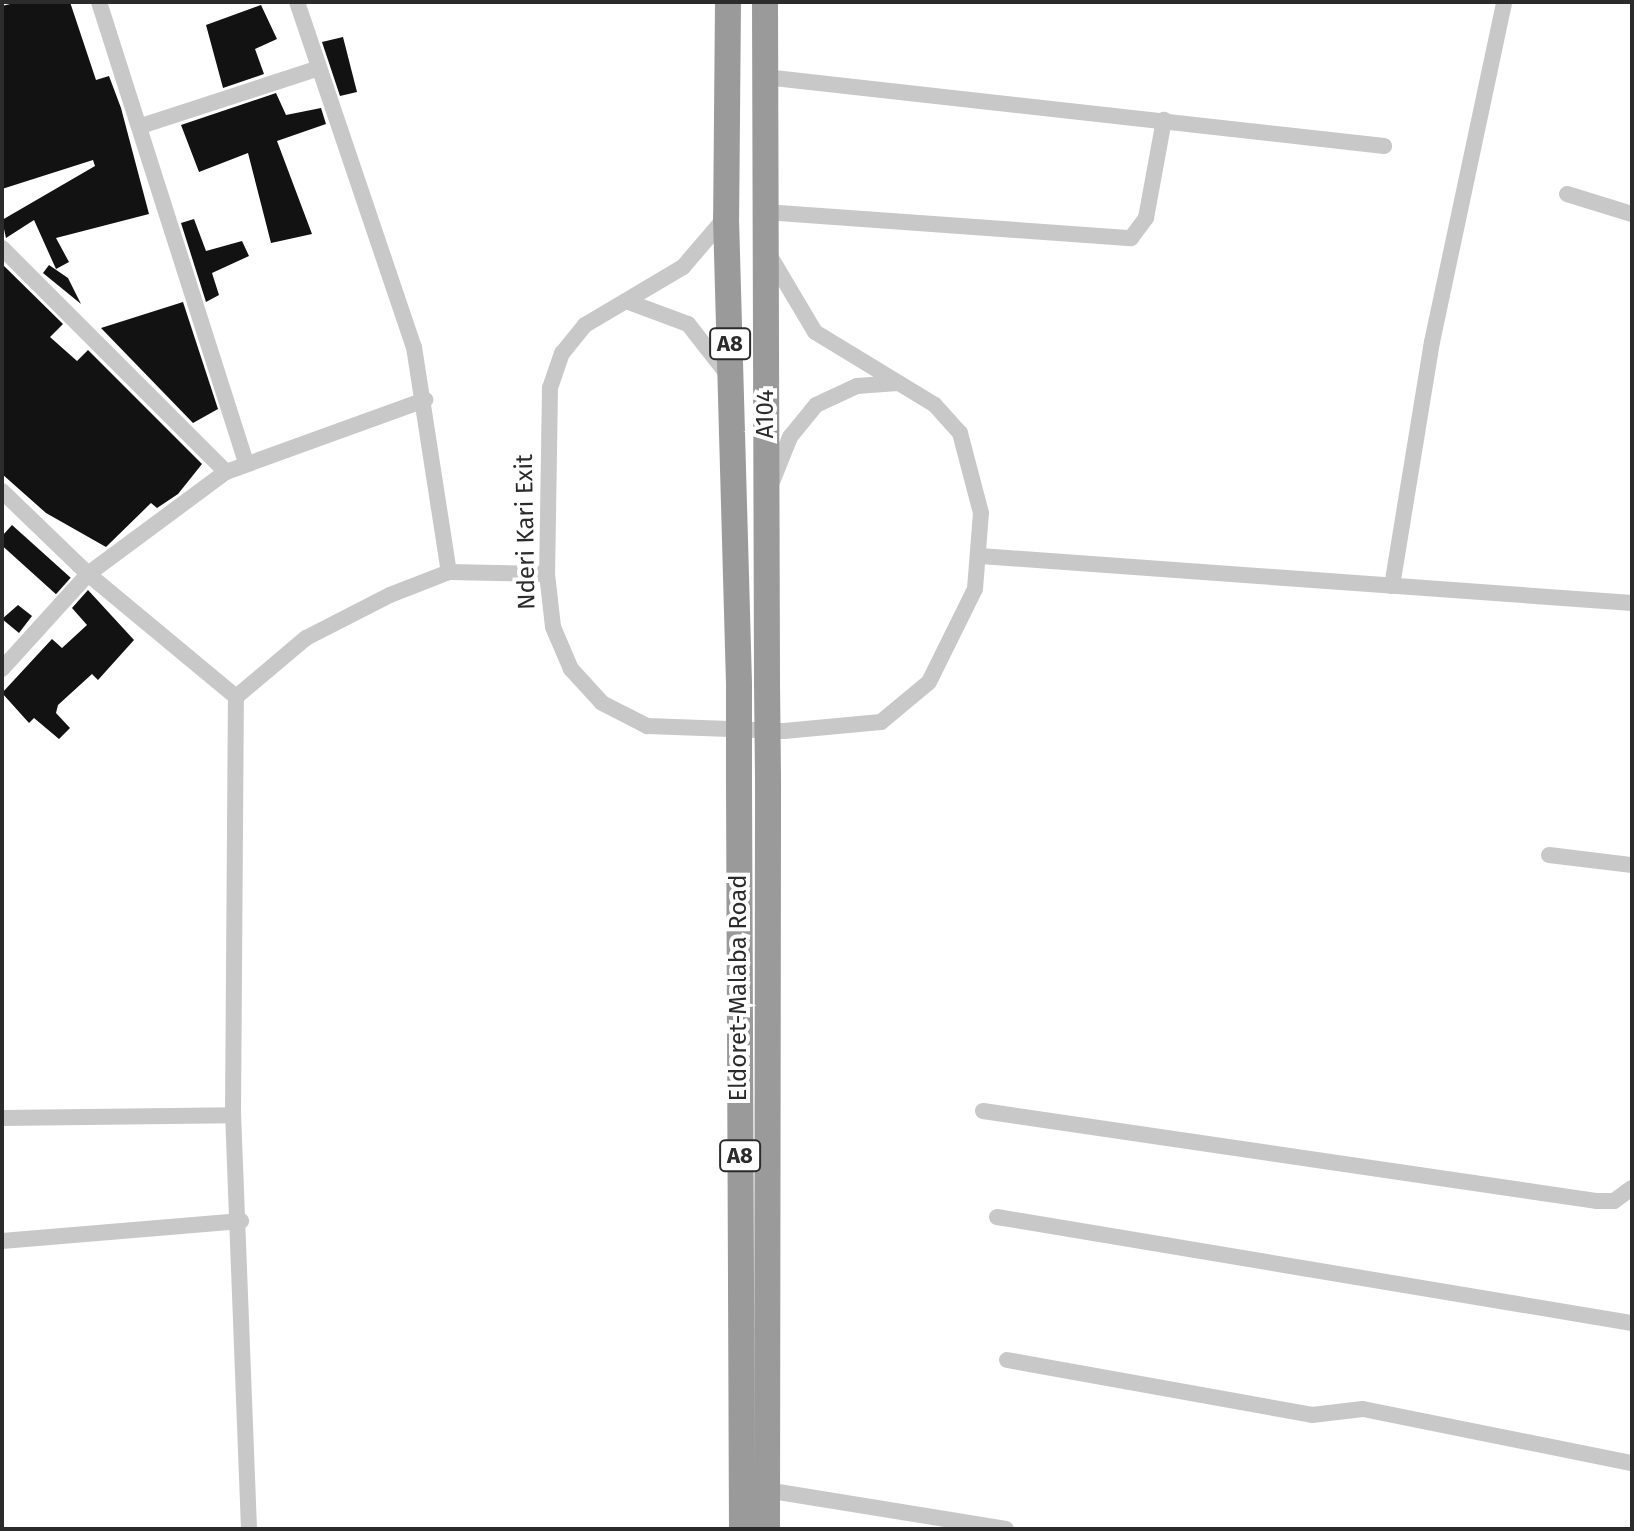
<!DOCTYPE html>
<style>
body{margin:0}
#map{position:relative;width:1634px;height:1531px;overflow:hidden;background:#fff;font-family:"Fira Sans",sans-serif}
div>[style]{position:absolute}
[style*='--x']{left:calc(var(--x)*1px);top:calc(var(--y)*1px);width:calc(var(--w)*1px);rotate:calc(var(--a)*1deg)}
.building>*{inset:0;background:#121212;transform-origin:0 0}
.minor>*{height:16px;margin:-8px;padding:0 8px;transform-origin:8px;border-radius:8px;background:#c8c8c8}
.trunk>*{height:26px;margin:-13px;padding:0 13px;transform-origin:13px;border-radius:13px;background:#9a9a9a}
.trunk-bridge>*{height:26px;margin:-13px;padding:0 13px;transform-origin:13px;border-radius:13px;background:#9a9a9a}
span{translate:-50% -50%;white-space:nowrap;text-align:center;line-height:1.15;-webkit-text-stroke:8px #fff;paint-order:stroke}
.shield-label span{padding:2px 6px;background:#fff;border:2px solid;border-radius:6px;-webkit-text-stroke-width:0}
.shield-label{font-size:22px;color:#2b2b2b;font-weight:700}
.street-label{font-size:24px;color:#2b2b2b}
.frame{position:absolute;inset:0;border:4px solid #2b2b2b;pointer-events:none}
</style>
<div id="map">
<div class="building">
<div style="clip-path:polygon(18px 2px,70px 2px,96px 80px,109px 76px,121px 108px,149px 214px,56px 238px,69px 262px,56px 269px,34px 220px,6px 238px,2px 220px,95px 166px,93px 160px,2px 189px,2px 6px)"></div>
<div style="clip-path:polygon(261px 5px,277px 39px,255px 49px,264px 74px,223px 88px,206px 25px)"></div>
<div style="clip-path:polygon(343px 37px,357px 92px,340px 96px,322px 42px)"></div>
<div style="clip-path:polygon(276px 93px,286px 115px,321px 108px,326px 124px,277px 141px,312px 234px,271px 243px,248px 153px,199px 172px,181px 125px)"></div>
<div style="clip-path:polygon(194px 219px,206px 251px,242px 241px,249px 256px,212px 273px,219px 295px,206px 302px,181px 223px)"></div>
<div style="clip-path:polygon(2px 264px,63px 324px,50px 337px,77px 361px,88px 350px,202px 464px,178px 494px,157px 508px,151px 503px,106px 547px,46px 513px,2px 474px)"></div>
<div style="clip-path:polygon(49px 265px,68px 278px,81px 304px,43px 273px)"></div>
<div style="clip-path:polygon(183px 302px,218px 409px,193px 423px,101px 328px)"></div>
<div style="left:12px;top:525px;width:79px;height:22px;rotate:42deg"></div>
<div style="clip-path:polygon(88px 590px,134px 640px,98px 680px,92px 674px,58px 705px,56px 713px,70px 728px,59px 739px,34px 718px,29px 723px,2px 693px,52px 639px,62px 648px,87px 625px,72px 608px)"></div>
<div style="clip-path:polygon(18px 605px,32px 616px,19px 633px,2px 619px)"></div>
</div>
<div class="minor">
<div style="--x:99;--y:2;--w:483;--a:72.3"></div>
<div style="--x:297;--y:2;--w:364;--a:71.3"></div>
<div style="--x:414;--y:347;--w:228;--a:81.2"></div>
<div style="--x:765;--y:77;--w:623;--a:6.36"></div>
<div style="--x:141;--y:126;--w:187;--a:-18"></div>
<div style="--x:1567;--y:194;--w:68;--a:17.1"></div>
<div style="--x:765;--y:212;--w:367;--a:4.1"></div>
<div style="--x:1131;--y:238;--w:25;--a:-53"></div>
<div style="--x:1146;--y:218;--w:100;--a:-79.6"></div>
<div style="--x:725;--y:218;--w:65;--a:130.6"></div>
<div style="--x:683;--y:267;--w:114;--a:149.4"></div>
<div style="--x:585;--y:325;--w:36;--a:129"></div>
<div style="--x:562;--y:353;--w:37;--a:109"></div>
<div style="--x:550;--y:388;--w:186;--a:90.9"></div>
<div style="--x:547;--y:574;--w:53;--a:83.5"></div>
<div style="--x:553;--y:627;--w:46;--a:66.8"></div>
<div style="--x:571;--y:669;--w:46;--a:47.6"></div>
<div style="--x:602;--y:703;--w:51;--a:27.1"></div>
<div style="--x:647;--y:726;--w:137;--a:2.1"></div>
<div style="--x:784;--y:731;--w:97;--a:-5.3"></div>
<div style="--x:881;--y:722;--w:62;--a:-39.8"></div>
<div style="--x:929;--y:682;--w:104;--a:-63.7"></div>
<div style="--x:975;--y:589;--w:76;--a:-85.5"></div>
<div style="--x:981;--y:513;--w:83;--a:-104.7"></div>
<div style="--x:960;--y:433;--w:38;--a:-132"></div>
<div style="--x:935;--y:405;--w:140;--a:-148.7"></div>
<div style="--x:815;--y:332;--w:86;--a:-120.7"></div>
<div style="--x:2;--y:248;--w:317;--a:45"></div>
<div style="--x:626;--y:301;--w:66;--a:20.4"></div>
<div style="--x:688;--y:324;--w:65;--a:51.9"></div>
<div style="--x:772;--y:482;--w:48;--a:-68.2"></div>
<div style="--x:790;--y:437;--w:41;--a:-50.9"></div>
<div style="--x:816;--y:405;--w:45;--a:-24.9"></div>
<div style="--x:857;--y:386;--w:41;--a:-4.2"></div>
<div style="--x:2;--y:491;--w:120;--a:44"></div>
<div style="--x:88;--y:574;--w:192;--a:39.7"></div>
<div style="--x:980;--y:556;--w:654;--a:4.12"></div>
<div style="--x:1392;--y:586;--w:247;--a:-80.7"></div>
<div style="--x:1432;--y:342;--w:348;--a:-78"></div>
<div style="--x:2;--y:669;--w:128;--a:-47.8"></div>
<div style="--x:88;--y:574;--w:172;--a:-36.5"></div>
<div style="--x:226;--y:472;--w:212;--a:-19.9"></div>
<div style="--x:1549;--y:855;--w:84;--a:6.9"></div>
<div style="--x:983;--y:1111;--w:621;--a:8.34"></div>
<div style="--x:1597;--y:1201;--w:17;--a:0"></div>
<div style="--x:1614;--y:1201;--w:22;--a:-36"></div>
<div style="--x:2;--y:1118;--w:231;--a:-0.7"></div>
<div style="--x:997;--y:1217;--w:644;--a:9.48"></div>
<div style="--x:2;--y:1241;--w:240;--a:-4.8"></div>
<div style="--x:1007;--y:1360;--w:310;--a:10.2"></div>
<div style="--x:1312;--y:1415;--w:51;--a:-6.7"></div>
<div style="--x:1363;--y:1409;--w:274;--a:11.4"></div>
<div style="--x:766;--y:1490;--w:243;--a:9.2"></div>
<div style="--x:249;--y:1529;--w:414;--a:-92.2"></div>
<div style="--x:233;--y:1115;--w:418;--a:-89.6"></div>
<div style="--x:236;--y:697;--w:92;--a:-40.1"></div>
<div style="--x:306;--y:638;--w:94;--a:-27.1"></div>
<div style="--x:390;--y:595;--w:63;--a:-21.3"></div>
<div style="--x:449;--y:572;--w:98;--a:1.2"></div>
</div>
<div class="trunk">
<div style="--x:728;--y:2;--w:216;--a:90.5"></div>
<div style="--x:726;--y:218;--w:468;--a:88.4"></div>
<div style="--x:765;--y:2;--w:680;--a:89.83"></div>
<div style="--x:739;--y:783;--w:746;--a:89.77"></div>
<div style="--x:767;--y:1529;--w:745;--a:-89.92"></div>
</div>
<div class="trunk-bridge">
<div style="--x:767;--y:682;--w:102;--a:89.4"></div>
<div style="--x:739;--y:783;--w:97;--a:-90"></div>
</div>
<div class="shield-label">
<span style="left:730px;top:344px">A8</span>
<span style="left:740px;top:1156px">A8</span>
</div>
<div class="street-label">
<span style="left:766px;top:414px;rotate:-90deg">A104</span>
<span style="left:526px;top:532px;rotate:-91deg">Nderi Kari Exit</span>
<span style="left:739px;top:988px;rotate:-90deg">Eldoret-Malaba Road</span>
</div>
<div class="frame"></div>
</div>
